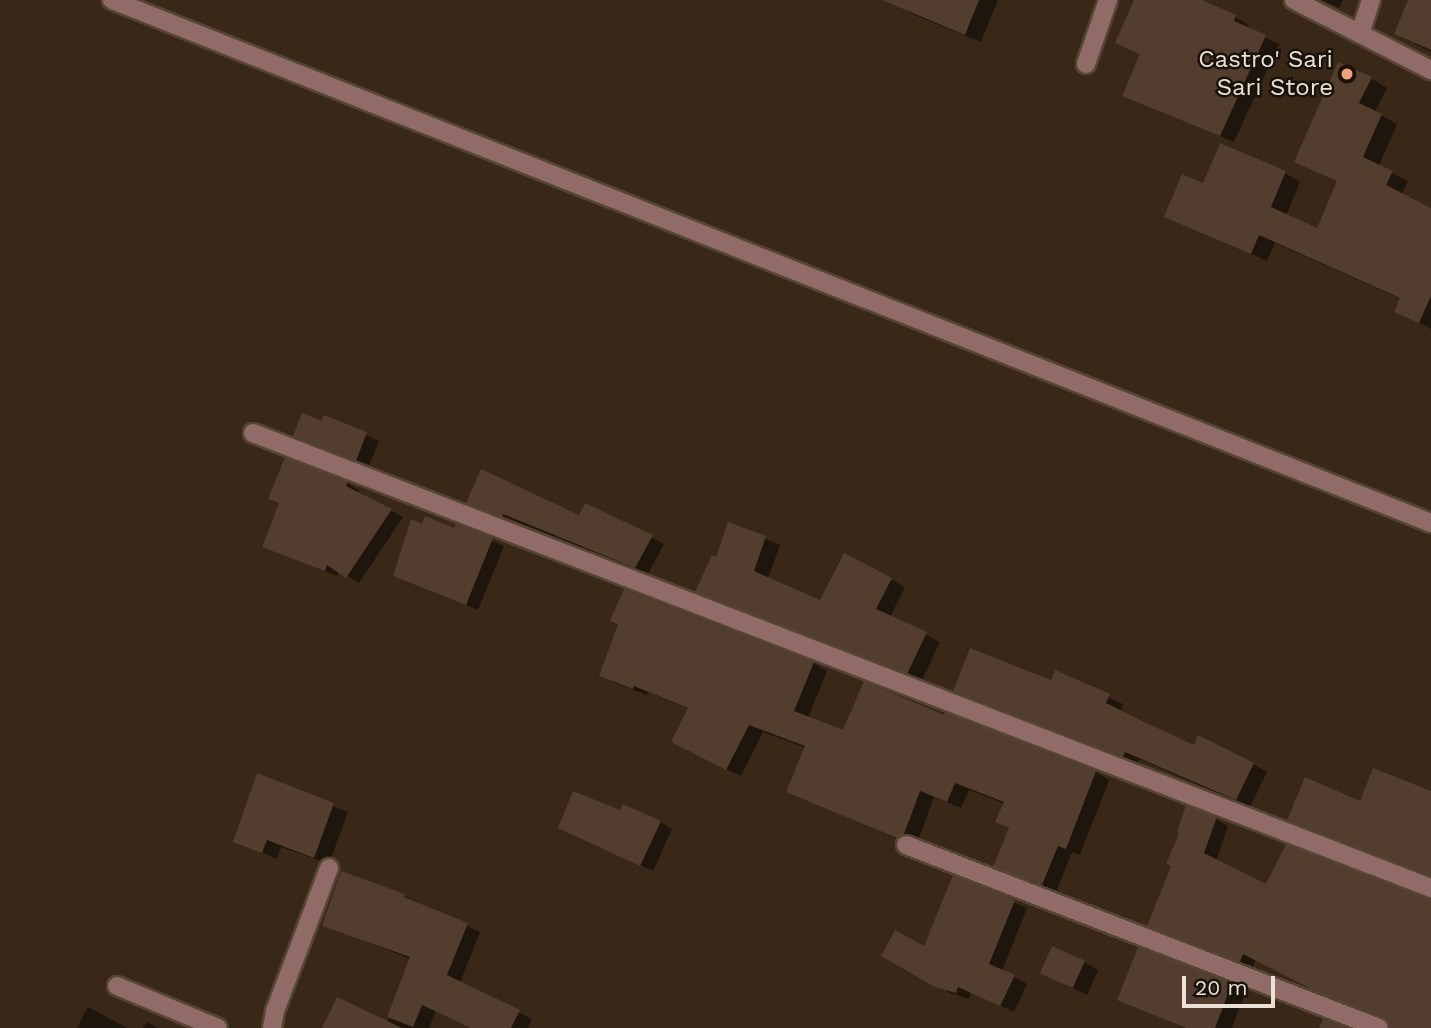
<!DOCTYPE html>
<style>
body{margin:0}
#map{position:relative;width:1431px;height:1028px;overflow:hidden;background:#392817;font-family:"Work Sans",sans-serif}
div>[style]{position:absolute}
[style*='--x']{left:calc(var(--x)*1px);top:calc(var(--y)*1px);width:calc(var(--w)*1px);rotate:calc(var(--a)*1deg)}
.shadow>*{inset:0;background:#0007}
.building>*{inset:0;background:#523d2f;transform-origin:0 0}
.roads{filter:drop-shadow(2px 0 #554535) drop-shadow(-2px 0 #554535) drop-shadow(0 2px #554535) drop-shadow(0 -2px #554535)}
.minor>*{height:18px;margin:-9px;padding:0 9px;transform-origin:9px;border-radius:9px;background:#906b67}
.dots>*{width:19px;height:19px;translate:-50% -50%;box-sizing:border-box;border:4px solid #1a130b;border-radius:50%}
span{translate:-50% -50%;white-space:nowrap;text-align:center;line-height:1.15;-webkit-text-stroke:5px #1a130b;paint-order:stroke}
.poi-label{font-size:24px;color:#ebe0d5}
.right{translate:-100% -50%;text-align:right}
.scale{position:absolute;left:1182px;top:976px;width:93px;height:32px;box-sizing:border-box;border:4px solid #ebe0d5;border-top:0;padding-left:9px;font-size:21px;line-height:24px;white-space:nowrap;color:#ebe0d5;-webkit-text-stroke:5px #1a130b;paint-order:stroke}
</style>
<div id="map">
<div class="shadow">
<div style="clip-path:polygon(899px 0,998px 0,981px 42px,912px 14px,897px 5px)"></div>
<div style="clip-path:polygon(1136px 0,1195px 0,1235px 17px,1249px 25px,1247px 29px,1279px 44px,1234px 142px,1124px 96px,1142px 55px)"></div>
<div style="clip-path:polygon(1322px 0,1343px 0,1339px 8px)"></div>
<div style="clip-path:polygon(1410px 0,1431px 0,1431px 52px,1396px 34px)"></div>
<div style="clip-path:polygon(1371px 78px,1387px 88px,1375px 112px,1397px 124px,1379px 166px,1408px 181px,1401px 195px,1431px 210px,1431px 329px,1396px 311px,1401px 299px,1275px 243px,1267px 261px,1166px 216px,1204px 185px,1285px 173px,1300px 182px,1286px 216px,1318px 230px,1339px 182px,1296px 161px)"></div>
<div style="clip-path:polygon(325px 417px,379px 441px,369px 466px,295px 436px,323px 423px)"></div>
<div style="clip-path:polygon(347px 483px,359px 490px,358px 493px,403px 517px,359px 583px,339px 571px,337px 576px,264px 546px,280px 504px,270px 498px)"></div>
<div style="clip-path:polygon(468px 502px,579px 518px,586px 505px,664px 544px,648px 574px)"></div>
<div style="clip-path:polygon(729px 524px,780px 545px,768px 579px,821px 603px,845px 555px,905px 587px,890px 617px,940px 642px,922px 680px,697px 591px,717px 559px)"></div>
<div style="clip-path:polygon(457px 526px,504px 546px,478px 610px,396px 575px,423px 527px,455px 530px)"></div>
<div style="clip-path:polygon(813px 663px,827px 671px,808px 718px,844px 732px,945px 717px,1095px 772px,1109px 780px,1080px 855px,1072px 852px,1056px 892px,995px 866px,1010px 829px,998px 822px,1006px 804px,969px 790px,961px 808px,934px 797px,918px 841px,912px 845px,788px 791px,806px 748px,763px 732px,741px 776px,686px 750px,689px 709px,648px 692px,647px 695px,615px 683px,601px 676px)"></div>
<div style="clip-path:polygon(1056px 673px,1123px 704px,1120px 712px,1195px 747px,1253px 764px,1267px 772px,1250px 807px,1139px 759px,1137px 763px,955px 690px,1052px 682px)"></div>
<div style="clip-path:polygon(258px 775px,348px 812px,329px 864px,281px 847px,277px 859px,235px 841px)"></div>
<div style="clip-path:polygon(1361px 803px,1431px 809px,1431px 877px,1289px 819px)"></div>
<div style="clip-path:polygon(621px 812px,660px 822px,672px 829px,653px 871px,572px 834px)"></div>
<div style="clip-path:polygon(1216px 819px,1228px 826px,1216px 861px,1267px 886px,1431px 900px,1431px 1028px,1391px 1028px,1390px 1023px,1333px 999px,1256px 959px,1253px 968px,1149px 925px)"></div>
<div style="clip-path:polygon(954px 878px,1027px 908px,1002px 971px,1027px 984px,1014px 1012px,971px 992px,969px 999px,950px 993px,883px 955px,924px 948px)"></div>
<div style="clip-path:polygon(404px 896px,480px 932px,460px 983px,532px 1019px,528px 1028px,472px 1028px,436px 1011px,429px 1028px,324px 1028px,387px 1023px,411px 959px,324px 925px)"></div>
<div style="clip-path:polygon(1084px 962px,1098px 970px,1087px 995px,1041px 973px)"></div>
<div style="clip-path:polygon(1231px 985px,1245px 993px,1232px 1028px,1185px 1028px,1119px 999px)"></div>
<div style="clip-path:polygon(88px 1007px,127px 1028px,77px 1028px)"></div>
<div style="clip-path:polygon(147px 1022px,158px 1028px,143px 1028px)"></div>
</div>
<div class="building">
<div style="clip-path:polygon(882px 0,979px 0,965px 35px)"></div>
<div style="clip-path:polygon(1134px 0,1202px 0,1236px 15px,1234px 21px,1266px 35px,1220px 136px,1122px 96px,1140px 54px,1115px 43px)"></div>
<div style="clip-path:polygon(1408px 0,1431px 0,1431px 50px,1394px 34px)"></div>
<div style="clip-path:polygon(1338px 62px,1372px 77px,1359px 103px,1382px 114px,1363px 157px,1393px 171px,1386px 185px,1431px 208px,1431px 296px,1419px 323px,1394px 312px,1400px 298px,1259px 235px,1251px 254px,1164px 217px,1182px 174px,1203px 183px,1220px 143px,1286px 171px,1271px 207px,1317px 228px,1337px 181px,1294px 162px)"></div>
<div style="clip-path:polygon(302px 413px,322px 421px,324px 415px,367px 432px,356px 461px,293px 436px)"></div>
<div style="clip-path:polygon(285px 457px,348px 482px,346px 486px,392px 509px,346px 578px,327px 565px,325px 571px,262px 547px,279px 503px,268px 499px)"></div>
<div style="clip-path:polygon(481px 469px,579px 515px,585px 503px,653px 535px,635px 568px,503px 514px,502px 517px,466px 503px)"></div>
<div style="clip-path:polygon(425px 516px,454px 528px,456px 524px,493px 538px,466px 605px,393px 576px,411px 519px,422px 524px)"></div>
<div style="clip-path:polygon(728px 522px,766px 536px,754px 571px,820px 600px,844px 553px,892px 578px,876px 609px,927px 632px,907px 674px,695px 592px,712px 555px,716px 557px)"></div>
<div style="clip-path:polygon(624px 589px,814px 662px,794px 711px,843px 730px,864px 681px,944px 715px,945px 712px,1096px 771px,1066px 849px,1058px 846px,1042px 885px,993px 867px,1009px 828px,995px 822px,1004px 802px,955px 783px,947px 802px,920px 791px,904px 834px,897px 838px,786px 792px,805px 746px,749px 725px,726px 770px,671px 742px,688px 708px,634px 686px,633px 689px,599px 676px,618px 624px,610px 621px)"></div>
<div style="clip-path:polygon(970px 648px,1051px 680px,1055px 670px,1110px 694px,1106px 703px,1140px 720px,1194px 745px,1198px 735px,1254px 763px,1236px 800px,1125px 752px,1123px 757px,953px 691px)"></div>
<div style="clip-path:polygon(1373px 768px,1431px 791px,1431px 876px,1287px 820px,1305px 777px,1360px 801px)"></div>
<div style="clip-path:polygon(257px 773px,334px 803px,314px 858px,267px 840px,262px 853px,233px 842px)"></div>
<div style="clip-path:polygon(573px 791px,620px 810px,623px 804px,661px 821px,640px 866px,558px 828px)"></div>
<div style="clip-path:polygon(1186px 805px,1217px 817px,1204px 853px,1266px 884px,1286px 844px,1431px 899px,1431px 1028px,1390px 1028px,1383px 1017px,1319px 993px,1243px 954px,1240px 962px,1147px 926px,1171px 866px,1166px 864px,1179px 833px,1177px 832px)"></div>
<div style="clip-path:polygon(341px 871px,405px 894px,404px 897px,468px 923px,447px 975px,520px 1010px,511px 1028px,471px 1028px,422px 1005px,413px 1027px,387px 1017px,410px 957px,322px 926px)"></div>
<div style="clip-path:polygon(953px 875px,1015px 900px,989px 964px,1015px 975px,1000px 1006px,958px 987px,956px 993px,935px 987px,881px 956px,895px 930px,924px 946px)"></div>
<div style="left:1052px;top:946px;width:36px;height:30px;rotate:24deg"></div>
<div style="clip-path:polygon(1138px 947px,1232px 983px,1215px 1028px,1186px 1028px,1117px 1000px)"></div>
<div style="clip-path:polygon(337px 997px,402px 1028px,322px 1028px)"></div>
<div style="clip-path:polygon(1323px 1019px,1347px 1028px,1319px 1028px)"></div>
</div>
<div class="roads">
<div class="minor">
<div style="--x:112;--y:0;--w:1419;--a:21.63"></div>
<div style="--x:1294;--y:0;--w:154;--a:27.1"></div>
<div style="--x:1360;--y:34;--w:36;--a:-72"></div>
<div style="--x:1086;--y:64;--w:68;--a:-71"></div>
<div style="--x:253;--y:433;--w:1263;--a:21.12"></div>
<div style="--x:906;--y:845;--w:507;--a:21.15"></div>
<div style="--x:117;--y:986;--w:109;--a:22.6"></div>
<div style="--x:272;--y:1028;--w:17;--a:-80"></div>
<div style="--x:275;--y:1011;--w:153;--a:-69.3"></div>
</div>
</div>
<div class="dots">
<div style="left:1347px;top:74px;background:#f0a27a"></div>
</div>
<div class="poi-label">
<span class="right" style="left:1333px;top:74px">Castro' Sari<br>Sari Store</span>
</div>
<div class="scale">20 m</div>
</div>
